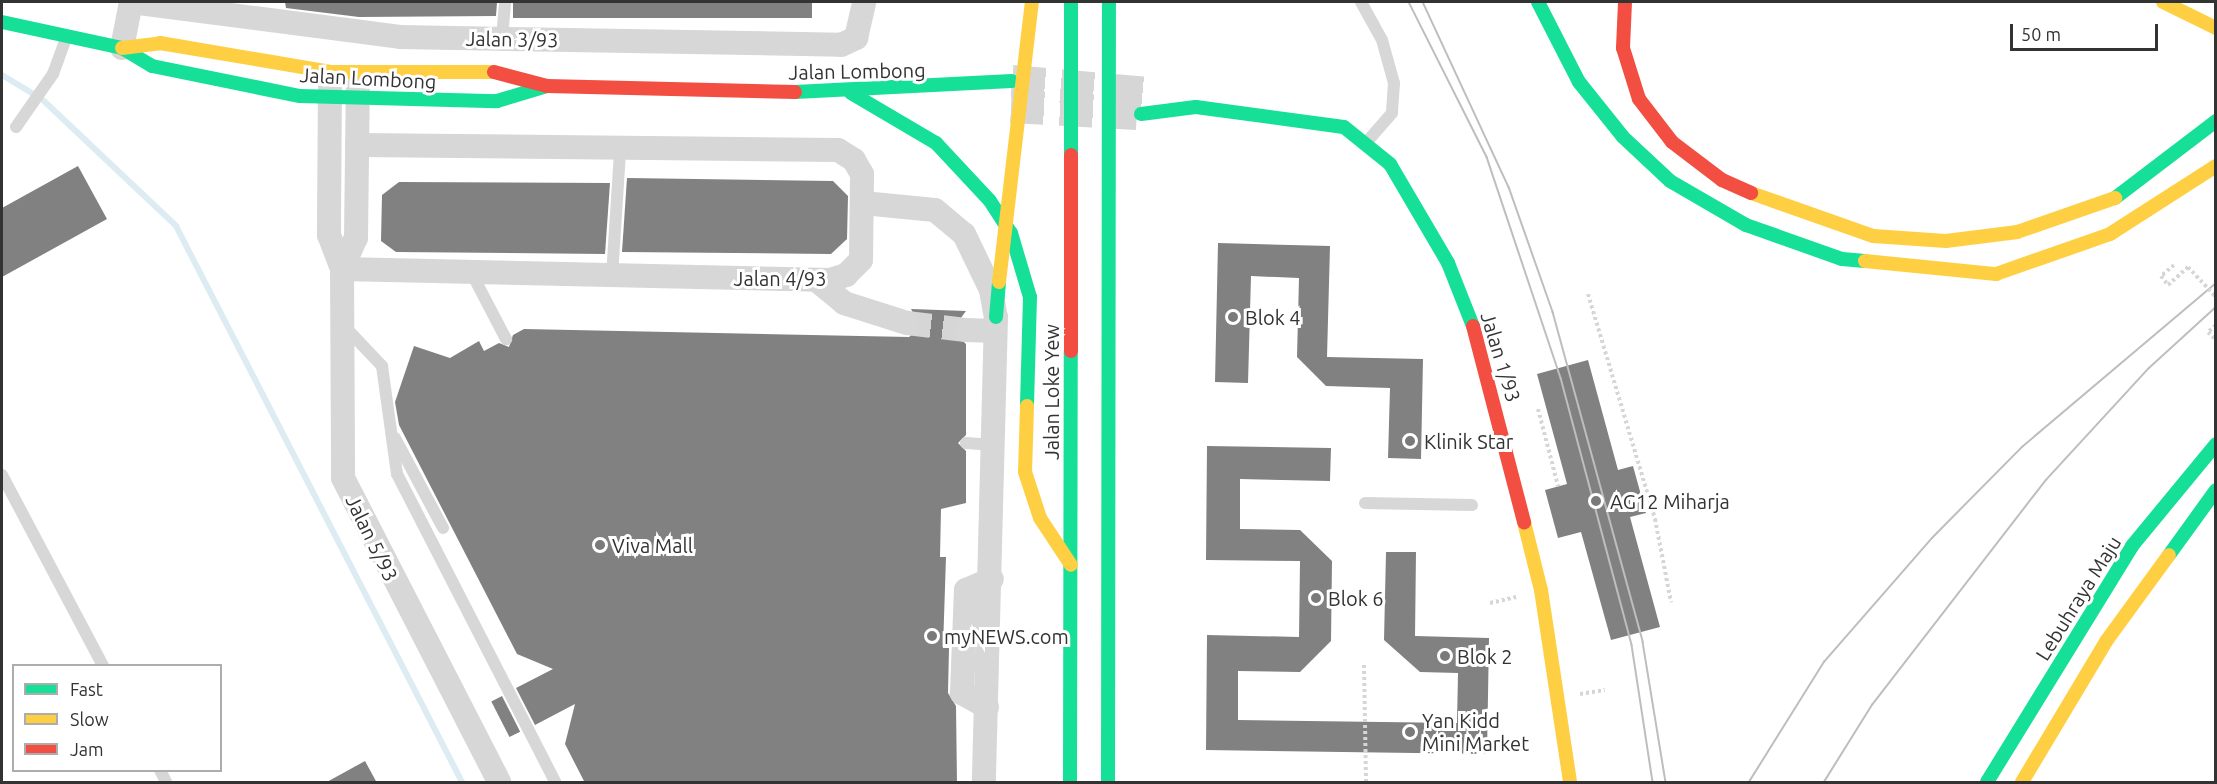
<!DOCTYPE html>
<style>
body{margin:0}
#map{position:relative;width:2217px;height:784px;overflow:hidden;background:#fff;font-family:Ubuntu,sans-serif}
div>[style]{position:absolute}
[style*='--x']{left:calc(var(--x)*1px);top:calc(var(--y)*1px);width:calc(var(--w)*1px);rotate:calc(var(--a)*1deg)}
.stream>*{height:6px;margin:-3px;padding:0 3px;transform-origin:3px;border-radius:3px;background:#ddebf3}
.building>*{inset:0;background:#818181;transform-origin:0 0}
.street-tunnel>*{height:24px;margin-top:-12px;transform-origin:0;background:repeating-linear-gradient(90deg,#d6d6d6 0 24px,transparent 0 36px)}
.secondary-tunnel>*{height:33px;margin-top:-16.5px;transform-origin:0;background:repeating-linear-gradient(90deg,#d6d6d6 0 33px,transparent 0 49px)}
.path>*{height:4px;margin-top:-2px;transform-origin:0;background:repeating-linear-gradient(90deg,#d6d6d6 0 3px,transparent 0 6px)}
.lane>*{height:12px;margin:-6px;padding:0 6px;transform-origin:6px;border-radius:6px;background:#d7d7d7}
.street>*{height:24px;margin:-12px;padding:0 12px;transform-origin:12px;border-radius:12px;background:#d7d7d7}
.fast>*{height:14px;margin:-7px;padding:0 7px;transform-origin:7px;border-radius:7px;background:#16e098}
.slow>*{height:14px;margin:-7px;padding:0 7px;transform-origin:7px;border-radius:7px;background:#ffcf43}
.jam>*{height:14px;margin:-7px;padding:0 7px;transform-origin:7px;border-radius:7px;background:#f24e42}
.tram>*{height:1.5px;margin:-0.75px;padding:0 0.75px;transform-origin:0.75px;border-radius:0.75px;background:#bebebe}
.path-bridge>*{height:4px;margin-top:-2px;transform-origin:0;background:repeating-linear-gradient(90deg,#d6d6d6 0 3px,transparent 0 6px)}
.slow-bridge>*{height:14px;margin:-7px;padding:0 7px;transform-origin:7px;border-radius:7px;background:#ffcf43}
.dots>*{width:16px;height:16px;translate:-50% -50%;box-sizing:border-box;border:3px solid #fff;border-radius:50%}
span{translate:-50% -50%;white-space:nowrap;text-align:center;line-height:1.15;-webkit-text-stroke:6px #fff;paint-order:stroke}
.street-label{font-size:20px;color:#333}
.poi-label{font-size:20px;color:#333}
.left{translate:0 -50%;text-align:left}
.frame{position:absolute;inset:0;border:3px solid #333;pointer-events:none}
.legend{position:absolute;left:12px;top:664px;width:210px;height:108px;box-sizing:border-box;background:#fff;border:2px solid #adadad;margin:0;padding:8px 10px;list-style:none;font-size:18px;color:#333}
.legend li{display:flex;align-items:center;gap:12px;height:30px}
.legend b{width:30px;border:2px solid #adadad}
.scale{position:absolute;left:2010px;top:24px;width:148px;height:27px;box-sizing:border-box;border:3px solid #333;border-top:0;padding-left:8px;font-size:18px;line-height:21px;white-space:nowrap;color:#333;-webkit-text-stroke:4px #fff;paint-order:stroke}
</style>
<div id="map">
<div class="stream">
<div style="--x:2;--y:75;--w:37;--a:31"></div>
<div style="--x:44;--y:101;--w:182;--a:43.4"></div>
<div style="--x:176;--y:226;--w:625;--a:62.78"></div>
</div>
<div class="building">
<div style="clip-path:polygon(285px 2px,497px 2px,496px 16px,359px 17px,286px 8px)"></div>
<div style="left:513px;top:2px;width:299px;height:16px"></div>
<div style="clip-path:polygon(78px 166px,107px 219px,2px 277px,2px 208px)"></div>
<div style="clip-path:polygon(627px 178px,833px 181px,848px 196px,847px 239px,831px 254px,622px 252px)"></div>
<div style="clip-path:polygon(399px 182px,610px 183px,605px 254px,396px 252px,381px 241px,382px 195px)"></div>
<div style="clip-path:polygon(1218px 243px,1330px 246px,1327px 357px,1423px 359px,1421px 459px,1388px 458px,1390px 388px,1326px 386px,1297px 357px,1299px 278px,1251px 276px,1248px 383px,1215px 382px)"></div>
<div style="clip-path:polygon(911px 309px,966px 311px,952px 330px,966px 344px,966px 435px,958px 443px,966px 451px,966px 503px,941px 509px,940px 557px,946px 557px,943px 648px,949px 648px,948px 693px,956px 706px,957px 783px,585px 783px,565px 744px,575px 704px,535px 725px,516px 688px,553px 669px,517px 654px,399px 425px,395px 402px,414px 346px,450px 358px,479px 341px,484px 351px,499px 343px,509px 347px,513px 335px,524px 329px,909px 337px,921px 327px)"></div>
<div style="clip-path:polygon(1588px 360px,1618px 470px,1633px 466px,1646px 513px,1630px 517px,1660px 627px,1611px 640px,1581px 532px,1558px 538px,1545px 490px,1567px 484px,1537px 374px)"></div>
<div style="clip-path:polygon(1207px 446px,1331px 448px,1330px 481px,1240px 479px,1240px 529px,1300px 530px,1332px 561px,1331px 641px,1300px 672px,1238px 671px,1238px 720px,1457px 723px,1458px 673px,1420px 672px,1384px 640px,1386px 552px,1416px 552px,1415px 636px,1489px 638px,1487px 754px,1206px 750px,1207px 635px,1299px 637px,1300px 561px,1206px 560px)"></div>
<div style="left:502px;top:696px;width:40px;height:12px;rotate:63deg"></div>
<div style="clip-path:polygon(365px 761px,377px 783px,325px 783px)"></div>
</div>
<div class="street-tunnel">
<div style="--x:907;--y:323;--w:59;--a:6.8"></div>
</div>
<div class="secondary-tunnel">
<div style="--x:1012;--y:81;--w:139;--a:5"></div>
<div style="--x:1011;--y:106;--w:126;--a:3.2"></div>
</div>
<div class="path">
<div style="--x:1588;--y:294;--w:235;--a:73.4"></div>
<div style="--x:1655;--y:519;--w:85;--a:79.1"></div>
<div style="--x:2216;--y:325;--w:11;--a:139"></div>
<div style="--x:2208;--y:332;--w:11;--a:45"></div>
<div style="--x:1538;--y:409;--w:80;--a:75.4"></div>
<div style="--x:1490;--y:603;--w:27;--a:-13"></div>
<div style="--x:1364;--y:665;--w:117;--a:89"></div>
<div style="--x:1580;--y:694;--w:25;--a:-9"></div>
</div>
<div class="lane">
<div style="--x:1361;--y:2;--w:43;--a:61.1"></div>
<div style="--x:1382;--y:40;--w:45;--a:74.4"></div>
<div style="--x:1394;--y:83;--w:30;--a:94"></div>
<div style="--x:1392;--y:113;--w:37;--a:131"></div>
<div style="--x:502;--y:38;--w:36;--a:-85"></div>
<div style="--x:16;--y:127;--w:65;--a:-55.1"></div>
<div style="--x:53;--y:74;--w:38;--a:-70"></div>
<div style="--x:471;--y:272;--w:76;--a:62.4"></div>
<div style="--x:612;--y:276;--w:124;--a:-86.3"></div>
<div style="--x:345;--y:327;--w:54;--a:46.5"></div>
<div style="--x:382;--y:366;--w:109;--a:82.1"></div>
<div style="--x:397;--y:474;--w:346;--a:62.8"></div>
<div style="--x:395;--y:438;--w:102;--a:61.9"></div>
<div style="--x:966;--y:443;--w:28;--a:4"></div>
<div style="--x:2;--y:475;--w:216;--a:62.1"></div>
<div style="--x:1365;--y:503;--w:107;--a:1.1"></div>
<div style="--x:160;--y:770;--w:13;--a:63"></div>
</div>
<div class="street">
<div style="--x:131;--y:2;--w:271;--a:7.4"></div>
<div style="--x:400;--y:37;--w:441;--a:1"></div>
<div style="--x:841;--y:45;--w:17;--a:-25"></div>
<div style="--x:856;--y:38;--w:37;--a:-77"></div>
<div style="--x:122;--y:48;--w:47;--a:-78.9"></div>
<div style="--x:330;--y:81;--w:154;--a:90.4"></div>
<div style="--x:329;--y:235;--w:36;--a:69"></div>
<div style="--x:342;--y:269;--w:209;--a:89.7"></div>
<div style="--x:343;--y:478;--w:342;--a:62.8"></div>
<div style="--x:863;--y:203;--w:72;--a:5.6"></div>
<div style="--x:935;--y:210;--w:38;--a:40"></div>
<div style="--x:964;--y:234;--w:62;--a:64.3"></div>
<div style="--x:991;--y:290;--w:27;--a:80"></div>
<div style="--x:996;--y:317;--w:465;--a:91.5"></div>
<div style="--x:342;--y:269;--w:488;--a:1.3"></div>
<div style="--x:830;--y:280;--w:17;--a:-17"></div>
<div style="--x:846;--y:275;--w:21;--a:-45"></div>
<div style="--x:861;--y:260;--w:86;--a:-89.3"></div>
<div style="--x:862;--y:174;--w:16;--a:-120"></div>
<div style="--x:854;--y:160;--w:19;--a:-148"></div>
<div style="--x:838;--y:150;--w:481;--a:-179.4"></div>
<div style="--x:342;--y:269;--w:34;--a:-66"></div>
<div style="--x:356;--y:238;--w:156;--a:-89.3"></div>
<div style="--x:816;--y:280;--w:36;--a:39"></div>
<div style="--x:844;--y:303;--w:66;--a:17.6"></div>
<div style="--x:966;--y:330;--w:29;--a:2"></div>
<div style="--x:987;--y:707;--w:29;--a:-151"></div>
<div style="--x:962;--y:693;--w:103;--a:-87.8"></div>
<div style="--x:966;--y:590;--w:28;--a:-23"></div>
</div>
<div class="fast">
<div style="--x:1538;--y:2;--w:90;--a:62.9"></div>
<div style="--x:1579;--y:82;--w:70;--a:51.3"></div>
<div style="--x:1623;--y:137;--w:64;--a:43.1"></div>
<div style="--x:1670;--y:181;--w:88;--a:30.1"></div>
<div style="--x:1746;--y:225;--w:102;--a:19.5"></div>
<div style="--x:1842;--y:259;--w:23;--a:5"></div>
<div style="--x:2;--y:22;--w:123;--a:12.2"></div>
<div style="--x:122;--y:48;--w:35;--a:31"></div>
<div style="--x:152;--y:66;--w:151;--a:11.5"></div>
<div style="--x:300;--y:96;--w:197;--a:1.5"></div>
<div style="--x:497;--y:101;--w:52;--a:-16.7"></div>
<div style="--x:795;--y:92;--w:217;--a:-2.9"></div>
<div style="--x:851;--y:93;--w:99;--a:30.5"></div>
<div style="--x:936;--y:143;--w:79;--a:47"></div>
<div style="--x:990;--y:201;--w:38;--a:57"></div>
<div style="--x:1011;--y:233;--w:67;--a:73.5"></div>
<div style="--x:1030;--y:297;--w:109;--a:91.6"></div>
<div style="--x:1141;--y:114;--w:55;--a:-7.3"></div>
<div style="--x:1196;--y:107;--w:149;--a:7.7"></div>
<div style="--x:1344;--y:127;--w:59;--a:38.8"></div>
<div style="--x:1390;--y:164;--w:115;--a:59.6"></div>
<div style="--x:1448;--y:263;--w:68;--a:68.4"></div>
<div style="--x:1071;--y:155;--w:153;--a:-90"></div>
<div style="--x:2115;--y:198;--w:127;--a:-37.3"></div>
<div style="--x:996;--y:317;--w:35;--a:-85"></div>
<div style="--x:2169;--y:555;--w:80;--a:-54.1"></div>
<div style="--x:1070;--y:782;--w:431;--a:-89.9"></div>
<div style="--x:1108;--y:782;--w:780;--a:-89.93"></div>
<div style="--x:1987;--y:782;--w:277;--a:-58.4"></div>
<div style="--x:2132;--y:546;--w:132;--a:-50.5"></div>
</div>
<div class="slow">
<div style="--x:2163;--y:2;--w:59;--a:26.1"></div>
<div style="--x:122;--y:48;--w:38;--a:-7"></div>
<div style="--x:160;--y:43;--w:173;--a:9.6"></div>
<div style="--x:331;--y:72;--w:163;--a:0"></div>
<div style="--x:1751;--y:193;--w:129;--a:19.4"></div>
<div style="--x:1873;--y:236;--w:73;--a:3.9"></div>
<div style="--x:1946;--y:241;--w:72;--a:-7.2"></div>
<div style="--x:2017;--y:232;--w:104;--a:-19.1"></div>
<div style="--x:1865;--y:261;--w:132;--a:5.7"></div>
<div style="--x:1996;--y:274;--w:121;--a:-19.3"></div>
<div style="--x:2110;--y:234;--w:126;--a:-32.7"></div>
<div style="--x:1027;--y:406;--w:66;--a:91.7"></div>
<div style="--x:1025;--y:472;--w:48;--a:71.9"></div>
<div style="--x:1040;--y:518;--w:56;--a:56.6"></div>
<div style="--x:1524;--y:522;--w:70;--a:76"></div>
<div style="--x:1541;--y:590;--w:194;--a:81.4"></div>
<div style="--x:2022;--y:782;--w:165;--a:-59.1"></div>
<div style="--x:2107;--y:640;--w:105;--a:-53.9"></div>
</div>
<div class="jam">
<div style="--x:1625;--y:2;--w:46;--a:92.5"></div>
<div style="--x:1623;--y:48;--w:53;--a:72.6"></div>
<div style="--x:1639;--y:99;--w:54;--a:52.5"></div>
<div style="--x:1672;--y:142;--w:63;--a:37.2"></div>
<div style="--x:1722;--y:180;--w:32;--a:24"></div>
<div style="--x:494;--y:72;--w:55;--a:14.8"></div>
<div style="--x:547;--y:86;--w:248;--a:1.4"></div>
<div style="--x:1473;--y:326;--w:203;--a:75.4"></div>
<div style="--x:1071;--y:351;--w:196;--a:-90"></div>
</div>
<div class="tram">
<div style="--x:1409;--y:2;--w:174;--a:63.3"></div>
<div style="--x:1487;--y:157;--w:233;--a:71.5"></div>
<div style="--x:1561;--y:378;--w:276;--a:75.1"></div>
<div style="--x:1632;--y:645;--w:139;--a:81.3"></div>
<div style="--x:1423;--y:2;--w:204;--a:65.1"></div>
<div style="--x:1509;--y:187;--w:133;--a:70.6"></div>
<div style="--x:1553;--y:312;--w:342;--a:74.7"></div>
<div style="--x:1643;--y:642;--w:142;--a:80.7"></div>
<div style="--x:1749;--y:782;--w:142;--a:-58"></div>
<div style="--x:1824;--y:662;--w:164;--a:-48.9"></div>
<div style="--x:1932;--y:538;--w:128;--a:-45.3"></div>
<div style="--x:2022;--y:447;--w:254;--a:-40.2"></div>
<div style="--x:1824;--y:782;--w:91;--a:-58.1"></div>
<div style="--x:1872;--y:705;--w:284;--a:-52.3"></div>
<div style="--x:2046;--y:480;--w:152;--a:-47.4"></div>
<div style="--x:2149;--y:368;--w:91;--a:-42.3"></div>
</div>
<div class="path-bridge">
<div style="--x:2174;--y:265;--w:17;--a:140"></div>
<div style="--x:2161;--y:276;--w:11;--a:52"></div>
<div style="--x:2168;--y:285;--w:27;--a:-42"></div>
<div style="--x:2188;--y:267;--w:41;--a:47"></div>
</div>
<div class="slow-bridge">
<div style="--x:999;--y:282;--w:282;--a:-83.3"></div>
</div>
<div class="dots">
<div style="left:1233px;top:317px;background:#7a7a7a"></div>
<div style="left:1410px;top:441px;background:#7a7a7a"></div>
<div style="left:1596px;top:501px;background:#7a7a7a"></div>
<div style="left:600px;top:545px;background:#7a7a7a"></div>
<div style="left:1316px;top:598px;background:#7a7a7a"></div>
<div style="left:932px;top:636px;background:#7a7a7a"></div>
<div style="left:1445px;top:656px;background:#7a7a7a"></div>
<div style="left:1410px;top:732px;background:#7a7a7a"></div>
</div>
<div class="street-label">
<span style="left:512px;top:39px;rotate:1deg">Jalan 3/93</span>
<span style="left:857px;top:71px;rotate:-1deg">Jalan Lombong</span>
<span style="left:368px;top:78px;rotate:3deg">Jalan Lombong</span>
<span style="left:780px;top:278px">Jalan 4/93</span>
<span style="left:1501px;top:357px;rotate:73deg">Jalan 1/93</span>
<span style="left:1051px;top:392px;rotate:-90deg">Jalan Loke Yew</span>
<span style="left:372px;top:538px;rotate:64deg">Jalan 5/93</span>
<span style="left:2078px;top:598px;rotate:-58deg">Lebuhraya Maju</span>
</div>
<div class="poi-label">
<span class="left" style="left:1245px;top:317px">Blok 4</span>
<span class="left" style="left:1424px;top:441px">Klinik Star</span>
<span class="left" style="left:1610px;top:501px">AG12 Miharja</span>
<span class="left" style="left:612px;top:545px">Viva Mall</span>
<span class="left" style="left:1328px;top:598px">Blok 6</span>
<span class="left" style="left:944px;top:636px">myNEWS.com</span>
<span class="left" style="left:1457px;top:656px">Blok 2</span>
<span class="left" style="left:1422px;top:732px">Yan Kidd<br>Mini Market</span>
</div>
<div class="frame"></div>
<ul class="legend">
<li><b style="height:8px;background:#16e098"></b>Fast</li>
<li><b style="height:8px;background:#ffcf43"></b>Slow</li>
<li><b style="height:8px;background:#f24e42"></b>Jam</li>
</ul>
<div class="scale">50 m</div>
</div>
